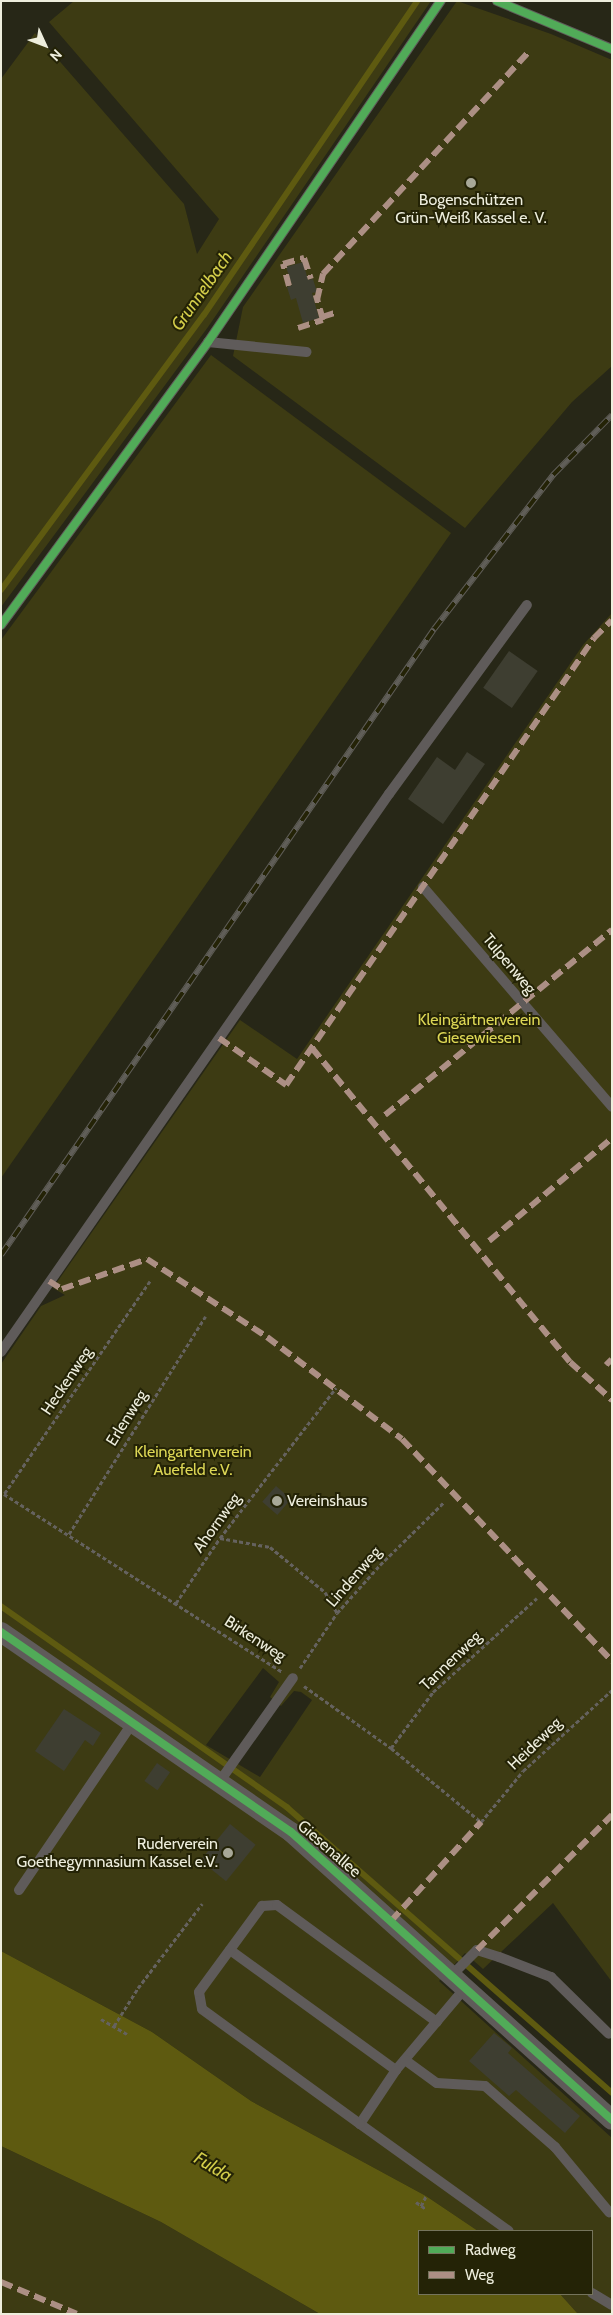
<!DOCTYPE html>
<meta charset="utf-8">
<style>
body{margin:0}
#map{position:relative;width:613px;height:2315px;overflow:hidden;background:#272717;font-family:Cabin,sans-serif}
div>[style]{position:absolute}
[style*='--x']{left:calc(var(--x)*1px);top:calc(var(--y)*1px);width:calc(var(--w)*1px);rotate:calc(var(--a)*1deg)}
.green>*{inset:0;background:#3d3b13}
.water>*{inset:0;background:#5e5a10}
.stream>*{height:5.5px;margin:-2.75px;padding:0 2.75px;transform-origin:2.75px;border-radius:2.75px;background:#5e5a10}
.building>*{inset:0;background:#3e3e31;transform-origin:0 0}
.path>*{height:3px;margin-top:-1.5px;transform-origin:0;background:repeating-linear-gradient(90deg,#65625f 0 4px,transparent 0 6.5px)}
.lane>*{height:10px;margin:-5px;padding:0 5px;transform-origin:5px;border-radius:5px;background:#5f5b5a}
.street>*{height:20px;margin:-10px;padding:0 10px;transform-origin:10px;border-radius:10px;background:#5f5b5a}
.rail>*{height:5.5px;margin-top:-2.75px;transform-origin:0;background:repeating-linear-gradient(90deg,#242306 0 11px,#605e58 0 22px);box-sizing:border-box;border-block:1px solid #605e58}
.quiet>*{height:6px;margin-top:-3px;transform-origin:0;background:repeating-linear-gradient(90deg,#ac8f84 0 12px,transparent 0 18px)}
.cycleway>*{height:8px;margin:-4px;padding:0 4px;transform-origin:4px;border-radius:4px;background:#51ab58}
.dots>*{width:14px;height:14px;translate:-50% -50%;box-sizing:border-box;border:2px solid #242306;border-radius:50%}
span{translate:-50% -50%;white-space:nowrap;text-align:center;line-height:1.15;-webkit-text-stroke:4px #242306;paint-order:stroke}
.poi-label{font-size:16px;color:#eed}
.left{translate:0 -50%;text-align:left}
.right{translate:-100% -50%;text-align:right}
.street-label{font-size:16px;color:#eed}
.park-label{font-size:16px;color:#ddd755}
.water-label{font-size:18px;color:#d3cd4a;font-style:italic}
.frame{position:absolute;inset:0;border:2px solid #eed;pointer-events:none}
.legend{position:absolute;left:418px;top:2230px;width:175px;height:65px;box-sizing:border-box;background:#242306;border:1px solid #75745c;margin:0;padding:6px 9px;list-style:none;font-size:15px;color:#eed}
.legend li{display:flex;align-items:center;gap:10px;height:25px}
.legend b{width:25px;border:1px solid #75745c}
.north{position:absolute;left:20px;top:20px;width:50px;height:50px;-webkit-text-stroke:4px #242306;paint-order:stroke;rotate:133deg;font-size:14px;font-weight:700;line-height:20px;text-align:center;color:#eed}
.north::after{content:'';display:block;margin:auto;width:18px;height:22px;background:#eed;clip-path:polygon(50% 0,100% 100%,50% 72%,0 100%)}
</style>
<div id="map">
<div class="green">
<div style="clip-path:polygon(74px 1px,431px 1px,208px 327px,1px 607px,1px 79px,35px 33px,184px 204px,197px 254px,219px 219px,49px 22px)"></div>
<div style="clip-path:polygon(457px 1px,551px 34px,612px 60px,612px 366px,572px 402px,465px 528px,233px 356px,243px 307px)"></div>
<div style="clip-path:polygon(211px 355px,451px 533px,1px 1178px,1px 640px)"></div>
<div style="clip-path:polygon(evenodd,612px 613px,612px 1982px,553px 1903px,483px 1969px,465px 1953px,439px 1981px,612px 2138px,612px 2314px,578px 2314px,560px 2294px,592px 2294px,592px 2231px,478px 2231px,426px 2196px,251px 2101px,152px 2032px,1px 1951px,1px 1364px,41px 1306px,65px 1295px,53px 1288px,240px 1020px,297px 1059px,583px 645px,612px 613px,263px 1668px,279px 1682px,270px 1697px,281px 1706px,294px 1691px,301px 1692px,312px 1700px,260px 1777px,206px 1745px,263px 1668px)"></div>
<div style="clip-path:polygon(1px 2146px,161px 2222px,320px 2314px,1px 2314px)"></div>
</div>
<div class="water">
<div style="clip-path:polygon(1px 1951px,152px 2032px,251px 2101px,426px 2196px,478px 2231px,419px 2231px,419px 2294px,560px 2294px,578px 2314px,320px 2314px,161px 2222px,1px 2146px)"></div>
</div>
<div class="stream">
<div style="--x:1;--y:590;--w:342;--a:-53.6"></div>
<div style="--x:204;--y:315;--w:379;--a:-55.8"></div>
<div style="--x:1;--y:1606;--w:350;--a:35.1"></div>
<div style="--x:287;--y:1807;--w:433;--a:41.3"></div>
</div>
<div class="building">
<div style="clip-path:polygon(303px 262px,308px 280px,313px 279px,317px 292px,312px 293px,319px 318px,303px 323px,296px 298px,291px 300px,287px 287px,292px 285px,286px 267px)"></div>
<div style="left:509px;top:651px;width:35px;height:45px;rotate:35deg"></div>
<div style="clip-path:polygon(467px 752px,485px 764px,443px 824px,408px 799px,437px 757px,455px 770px)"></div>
<div style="left:276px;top:1486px;width:20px;height:21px;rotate:41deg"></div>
<div style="clip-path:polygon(64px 1709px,101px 1733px,93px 1746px,85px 1740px,64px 1771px,35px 1751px)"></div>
<div style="left:157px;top:1763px;width:16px;height:22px;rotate:35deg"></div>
<div style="left:230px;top:1824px;width:33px;height:47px;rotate:39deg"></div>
<div style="clip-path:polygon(494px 2033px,512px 2048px,508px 2053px,580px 2116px,565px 2133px,516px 2090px,509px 2096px,469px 2061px)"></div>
</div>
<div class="path">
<div style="--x:150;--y:1281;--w:258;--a:124.4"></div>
<div style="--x:4;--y:1494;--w:330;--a:32.6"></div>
<div style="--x:69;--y:1534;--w:257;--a:-57.9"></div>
<div style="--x:220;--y:1538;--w:51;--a:10.2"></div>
<div style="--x:270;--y:1547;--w:71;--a:39.3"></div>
<div style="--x:325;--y:1592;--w:24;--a:60"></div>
<div style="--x:176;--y:1603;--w:78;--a:-55.9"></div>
<div style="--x:220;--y:1538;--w:190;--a:-52.3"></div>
<div style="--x:300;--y:1668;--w:66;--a:-56.1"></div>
<div style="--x:337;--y:1613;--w:64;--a:-48.1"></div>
<div style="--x:380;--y:1565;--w:90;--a:-44.5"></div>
<div style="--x:304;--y:1686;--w:107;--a:35.5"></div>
<div style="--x:391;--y:1748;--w:117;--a:39.4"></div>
<div style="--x:481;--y:1822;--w:66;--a:-50.5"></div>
<div style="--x:523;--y:1771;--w:120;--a:-42.3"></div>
<div style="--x:391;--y:1748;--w:70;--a:-53.1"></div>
<div style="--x:433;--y:1692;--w:140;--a:-42.1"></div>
<div style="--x:101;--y:2019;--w:30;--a:30"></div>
<div style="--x:114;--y:2026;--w:45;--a:-57.7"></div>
<div style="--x:138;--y:1988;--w:106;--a:-52.7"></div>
<div style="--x:416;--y:2202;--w:12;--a:35"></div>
<div style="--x:421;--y:2206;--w:11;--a:-63"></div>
</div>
<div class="lane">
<div style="--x:497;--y:1;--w:125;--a:22.7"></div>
<div style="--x:208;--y:342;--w:99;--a:5.8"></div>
<div style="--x:1;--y:625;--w:351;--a:-53.8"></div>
<div style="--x:208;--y:342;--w:413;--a:-55.7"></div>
<div style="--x:423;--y:887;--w:290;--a:49.3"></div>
<div style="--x:1;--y:1352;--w:680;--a:-55.19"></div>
<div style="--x:389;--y:794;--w:234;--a:-53.9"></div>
<div style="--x:220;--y:1781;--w:126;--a:-54.7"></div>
<div style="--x:19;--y:1890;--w:203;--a:-55.8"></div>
<div style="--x:230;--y:1950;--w:205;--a:35.9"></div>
<div style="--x:452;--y:1975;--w:35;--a:-45"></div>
<div style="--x:477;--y:1950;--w:23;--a:18"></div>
<div style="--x:499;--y:1957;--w:56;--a:21"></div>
<div style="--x:551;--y:1977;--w:81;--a:44.5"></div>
<div style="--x:465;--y:1988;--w:107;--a:130.1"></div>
<div style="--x:396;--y:2070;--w:65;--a:123.7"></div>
<div style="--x:360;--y:2124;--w:183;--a:35.7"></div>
<div style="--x:405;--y:2060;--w:39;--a:36"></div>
<div style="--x:437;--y:2083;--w:48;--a:3.6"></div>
<div style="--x:485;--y:2086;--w:93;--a:41.1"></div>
<div style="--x:555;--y:2147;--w:85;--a:50.3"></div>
<div style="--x:360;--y:2124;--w:195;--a:-144"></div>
<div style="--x:202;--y:2009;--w:17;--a:-100"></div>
<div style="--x:199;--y:1992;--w:107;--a:-53.8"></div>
<div style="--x:262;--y:1906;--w:15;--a:-4"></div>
<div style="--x:277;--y:1905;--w:198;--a:36.2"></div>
<div style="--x:592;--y:2293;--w:23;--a:31"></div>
</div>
<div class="street">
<div style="--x:1;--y:1632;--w:352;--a:34.6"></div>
<div style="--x:291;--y:1832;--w:431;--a:41.9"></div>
</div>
<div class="rail">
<div style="--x:1;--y:1255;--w:761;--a:-55.33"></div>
<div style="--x:434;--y:629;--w:195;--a:-52.3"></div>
<div style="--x:553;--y:475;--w:84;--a:-45.5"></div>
</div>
<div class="quiet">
<div style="--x:289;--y:286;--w:23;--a:-105"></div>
<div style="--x:283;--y:264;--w:22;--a:-16"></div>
<div style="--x:304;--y:258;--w:22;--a:72"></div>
<div style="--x:317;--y:300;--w:27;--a:-77"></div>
<div style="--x:323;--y:274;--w:301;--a:-47.2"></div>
<div style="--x:322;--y:317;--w:16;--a:-18"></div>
<div style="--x:298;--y:328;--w:26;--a:-18"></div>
<div style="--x:323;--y:320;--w:26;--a:-106"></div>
<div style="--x:219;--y:1038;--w:82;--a:35"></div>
<div style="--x:286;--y:1085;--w:543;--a:-55.43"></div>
<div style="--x:594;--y:638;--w:25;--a:-45"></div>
<div style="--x:312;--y:1048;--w:406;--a:50.6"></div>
<div style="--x:570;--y:1362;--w:57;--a:42.1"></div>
<div style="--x:385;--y:1115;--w:293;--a:-39.2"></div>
<div style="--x:489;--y:1241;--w:160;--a:-39.9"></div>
<div style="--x:49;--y:1281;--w:15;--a:32"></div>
<div style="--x:62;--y:1289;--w:90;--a:-19.4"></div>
<div style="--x:147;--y:1259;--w:143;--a:33"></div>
<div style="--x:267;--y:1337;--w:169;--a:37.1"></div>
<div style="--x:402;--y:1439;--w:306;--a:46.6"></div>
<div style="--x:606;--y:1365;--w:8;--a:-45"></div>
<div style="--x:391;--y:1921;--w:134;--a:-47.7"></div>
<div style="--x:477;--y:1950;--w:191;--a:-45"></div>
<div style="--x:1;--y:2282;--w:82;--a:22.8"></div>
</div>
<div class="cycleway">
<div style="--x:497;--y:1;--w:125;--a:22.7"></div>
<div style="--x:1;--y:625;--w:351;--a:-53.8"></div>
<div style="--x:208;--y:342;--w:413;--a:-55.7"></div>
<div style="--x:1;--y:1632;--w:352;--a:34.6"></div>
<div style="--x:291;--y:1832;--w:431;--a:41.9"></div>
</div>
<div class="dots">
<div style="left:471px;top:183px;background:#a8a898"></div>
<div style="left:277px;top:1501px;background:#a8a898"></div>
<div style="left:228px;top:1853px;background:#a8a898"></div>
</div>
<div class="poi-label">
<span style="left:471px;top:209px">Bogenschützen<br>Grün-Weiß Kassel e. V.</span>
<span class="left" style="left:287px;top:1501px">Vereinshaus</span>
<span class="right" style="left:218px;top:1853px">Ruderverein<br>Goethegymnasium Kassel e.V.</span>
</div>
<div class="street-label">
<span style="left:509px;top:964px;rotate:50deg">Tulpenweg</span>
<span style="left:67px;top:1381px;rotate:-56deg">Heckenweg</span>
<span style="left:127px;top:1418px;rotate:-58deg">Erlenweg</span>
<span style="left:217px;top:1523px;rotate:-54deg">Ahornweg</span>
<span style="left:354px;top:1577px;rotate:-49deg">Lindenweg</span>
<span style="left:255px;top:1639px;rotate:33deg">Birkenweg</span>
<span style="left:451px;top:1661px;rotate:-44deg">Tannenweg</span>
<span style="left:535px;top:1744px;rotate:-44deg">Heideweg</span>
<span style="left:329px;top:1849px;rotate:41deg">Giesenallee</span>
</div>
<div class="park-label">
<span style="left:479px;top:1029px">Kleingärtnerverein<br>Giesewiesen</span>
<span style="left:193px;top:1461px">Kleingartenverein<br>Auefeld e.V.</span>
</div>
<div class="water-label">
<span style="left:202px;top:291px;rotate:-55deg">Grunnelbach</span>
<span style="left:213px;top:2167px;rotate:31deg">Fulda</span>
</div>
<div class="frame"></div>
<ul class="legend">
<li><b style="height:6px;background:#51ab58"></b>Radweg</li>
<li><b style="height:6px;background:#ac8f84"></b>Weg</li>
</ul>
<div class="north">N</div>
</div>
